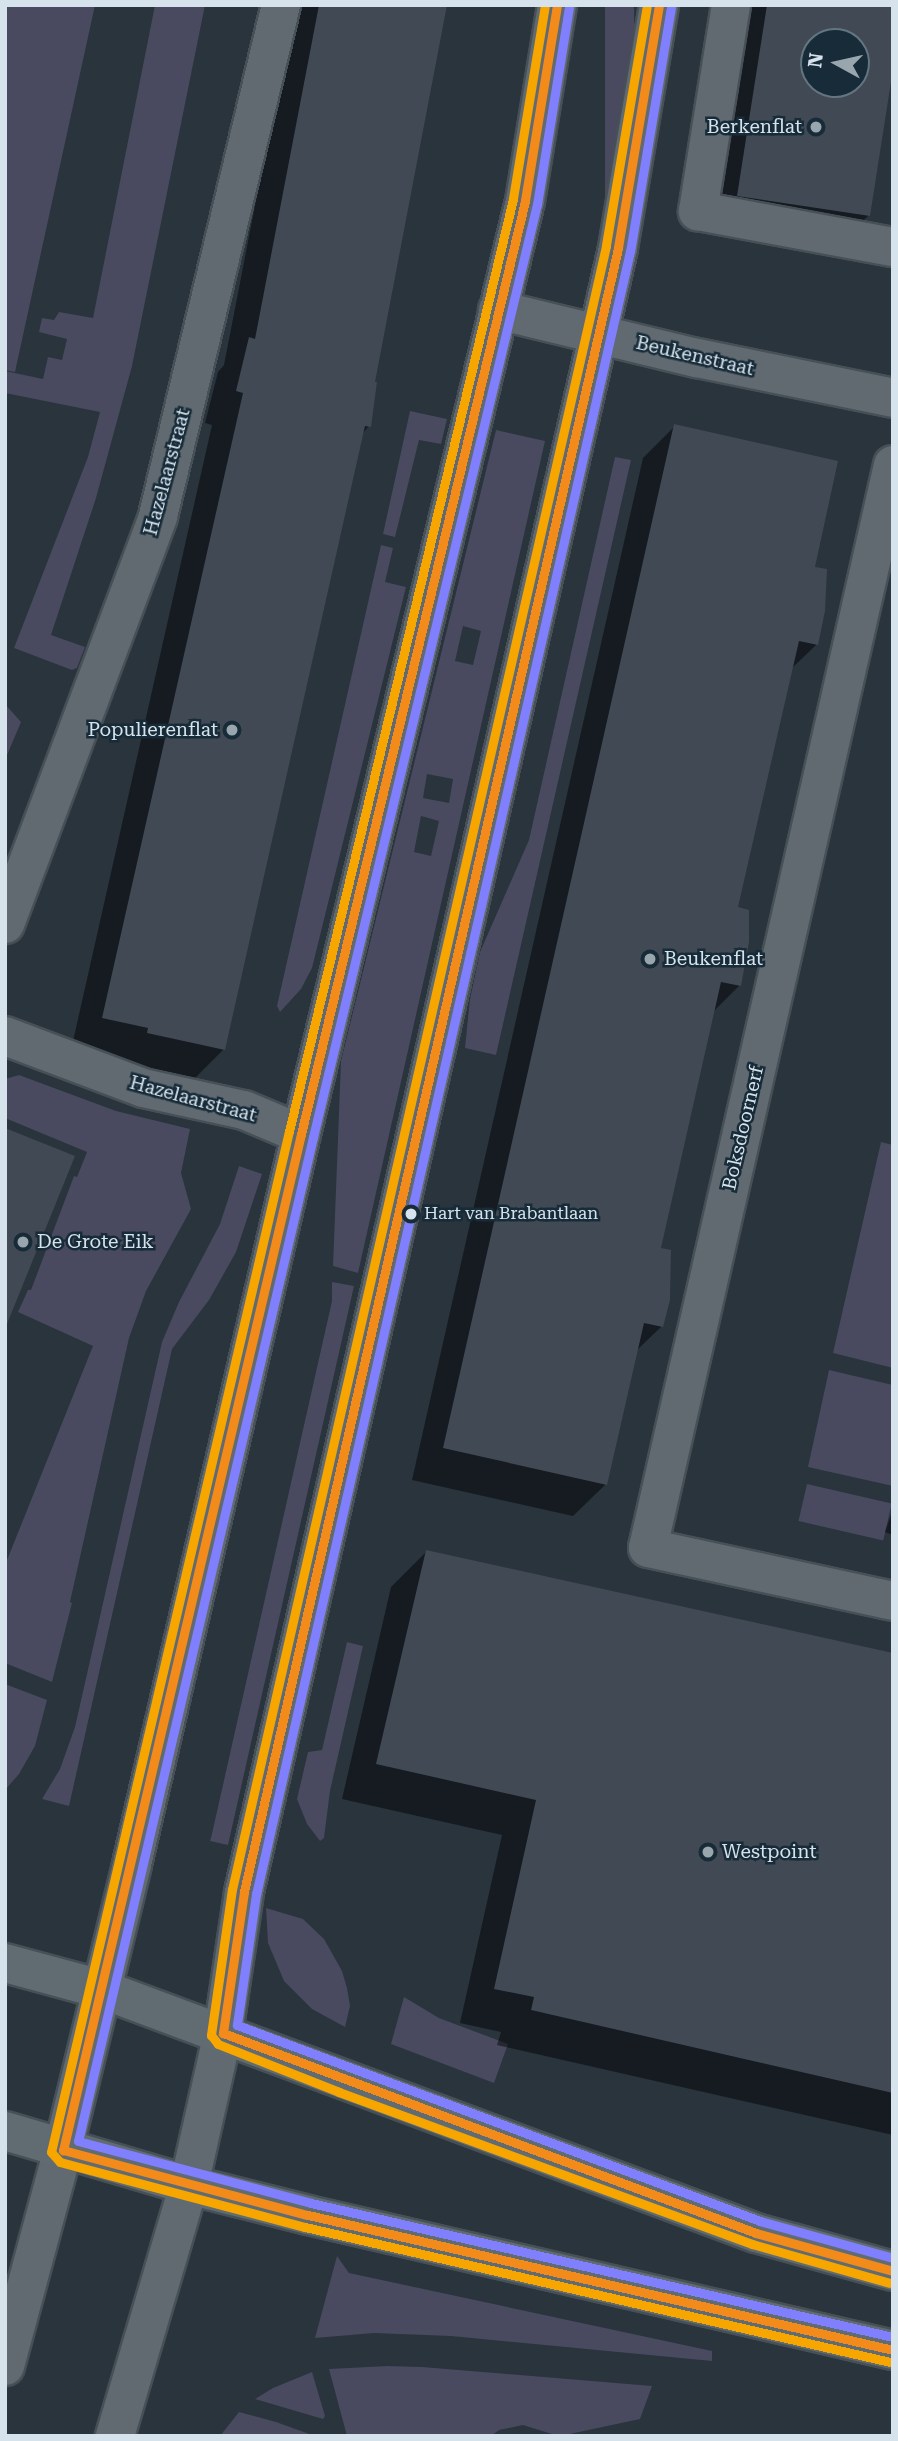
<!DOCTYPE html>
<style>
body{margin:0}
#map{position:relative;width:898px;height:2441px;overflow:hidden;background:#29343c;font-family:"Roboto Serif",serif}
div>[style]{position:absolute}
[style*='--x']{left:calc(var(--x)*1px);top:calc(var(--y)*1px);width:calc(var(--w)*1px);rotate:calc(var(--a)*1deg)}
.green>*{inset:0;background:#49495f;transform-origin:0 0}
.shadow>*{inset:0;background:#0007}
.building>*{inset:0;background:#414954}
.roads{filter:drop-shadow(2px 0 #465056) drop-shadow(-2px 0 #465056) drop-shadow(0 2px #465056) drop-shadow(0 -2px #465056)}
.minor>*{height:38px;margin:-19px;padding:0 19px;transform-origin:19px;border-radius:19px;background:#616a71}
.tertiary>*{height:38px;margin:-19px;padding:0 19px;transform-origin:19px;border-radius:19px;background:#616a71}
.secondary>*{height:38px;margin:-19px;padding:0 19px;transform-origin:19px;border-radius:19px;background:#606b72}
.bus-1>*{height:9px;margin:-4.5px;padding:0 4.5px;transform-origin:4.5px;border-radius:4.5px;background:#f28b1a}
.bus-2>*{height:9px;margin:-4.5px;padding:0 4.5px;transform-origin:4.5px;border-radius:4.5px;background:#f7a600}
.bus-3>*{height:9px;margin:-4.5px;padding:0 4.5px;transform-origin:4.5px;border-radius:4.5px;background:#8080ff}
.dots>*{width:19px;height:19px;translate:-50% -50%;box-sizing:border-box;border:4px solid #172b39;border-radius:50%}
span{translate:-50% -50%;white-space:nowrap;text-align:center;line-height:1.15;-webkit-text-stroke:5px #172b39;paint-order:stroke}
.bus-label{font-size:17px;color:#d6e3ec}
.left{translate:0 -50%;text-align:left}
.poi-label{font-size:19px;color:#d6e3ec}
.right{translate:-100% -50%;text-align:right}
.street-label{font-size:19px;color:#d6e3ec}
.frame{position:absolute;inset:0;border:7px solid #d6e3ec;pointer-events:none}
.north{position:absolute;left:800px;top:28px;width:70px;height:70px;box-sizing:border-box;background:#172b39;border:2px solid #637581;border-radius:50%;rotate:278deg;font-size:19px;font-weight:700;line-height:28px;text-align:center;color:#d6e3ec}
.north::after{content:'';display:block;margin:auto;width:24px;height:32px;background:#99a6ae;clip-path:polygon(50% 0,100% 100%,50% 72%,0 100%)}
</style>
<div id="map">
<div class="green">
<div style="clip-path:polygon(5px 5px,95px 5px,15px 372px,5px 370px)"></div>
<div style="clip-path:polygon(155px 5px,205px 5px,132px 366px,96px 498px,51px 635px,85px 647px,77px 668px,72px 670px,14px 648px,88px 457px,100px 412px,5px 393px,5px 371px,43px 379px,48px 357px,62px 360px,67px 339px,39px 332px,42px 318px,54px 320px,59px 312px,93px 318px)"></div>
<div style="left:605px;top:5px;width:29px;height:195px"></div>
<div style="clip-path:polygon(410px 411px,447px 419px,441px 444px,419px 440px,395px 537px,383px 534px)"></div>
<div style="clip-path:polygon(evenodd,496px 430px,545px 441px,358px 1273px,333px 1266px,341px 1061px,496px 430px,463px 626px,481px 631px,473px 665px,455px 661px,463px 626px,496px 430px,427px 774px,453px 779px,449px 803px,423px 798px,427px 774px,496px 430px,421px 816px,439px 821px,431px 856px,414px 852px,421px 816px)"></div>
<div style="clip-path:polygon(615px 457px,631px 460px,496px 1055px,465px 1048px,470px 999px,480px 952px,529px 840px)"></div>
<div style="clip-path:polygon(381px 545px,393px 548px,385px 582px,406px 587px,312px 968px,301px 989px,280px 1012px,277px 1006px)"></div>
<div style="clip-path:polygon(5px 704px,21px 722px,5px 760px)"></div>
<div style="clip-path:polygon(19px 1075px,116px 1111px,190px 1129px,181px 1173px,191px 1209px,146px 1291px,129px 1338px,70px 1602px,72px 1603px,52px 1682px,5px 1663px,5px 1565px,93px 1346px,18px 1312px,28px 1290px,31px 1290px,74px 1176px,77px 1177px,87px 1152px,5px 1118px,5px 1079px)"></div>
<div style="clip-path:polygon(881px 1142px,893px 1145px,893px 1368px,833px 1353px)"></div>
<div style="clip-path:polygon(239px 1166px,262px 1174px,236px 1252px,209px 1300px,172px 1349px,69px 1806px,42px 1799px,60px 1769px,75px 1727px,162px 1342px,179px 1302px,220px 1224px)"></div>
<div style="clip-path:polygon(332px 1282px,354px 1286px,228px 1845px,210px 1841px,211px 1838px,332px 1301px)"></div>
<div style="clip-path:polygon(829px 1370px,893px 1385px,893px 1486px,808px 1467px)"></div>
<div style="left:807px;top:1484px;width:87px;height:38px;rotate:13deg"></div>
<div style="clip-path:polygon(347px 1642px,363px 1646px,330px 1791px,324px 1838px,320px 1841px,307px 1824px,297px 1799px,308px 1752px,322px 1750px)"></div>
<div style="clip-path:polygon(5px 1684px,47px 1700px,35px 1746px,19px 1774px,5px 1790px)"></div>
<div style="clip-path:polygon(266px 1908px,303px 1919px,324px 1939px,342px 1971px,347px 1988px,350px 2006px,345px 2027px,312px 2009px,284px 1981px,268px 1943px)"></div>
<div style="clip-path:polygon(404px 1997px,439px 2018px,508px 2044px,494px 2083px,391px 2044px)"></div>
<div style="clip-path:polygon(337px 2256px,349px 2273px,712px 2351px,712px 2361px,451px 2336px,374px 2333px,315px 2338px)"></div>
<div style="clip-path:polygon(387px 2366px,422px 2367px,652px 2386px,640px 2419px,565px 2435px,555px 2435px,523px 2425px,499px 2430px,491px 2436px,347px 2436px,329px 2369px)"></div>
<div style="clip-path:polygon(312px 2372px,325px 2416px,323px 2419px,255px 2399px,273px 2388px)"></div>
<div style="clip-path:polygon(239px 2412px,276px 2422px,315px 2436px,220px 2436px)"></div>
</div>
<div class="shadow">
<div style="clip-path:polygon(294px 5px,445px 5px,373px 383px,369px 426px,362px 434px,223px 1050px,191px 1082px,71px 1050px,212px 425px,205px 423px,218px 372px,224px 365px)"></div>
<div style="clip-path:polygon(evenodd,740px 5px,893px 5px,869px 215px,836px 247px,706px 228px,740px 5px,814px 42px,856px 42px,856px 84px,814px 84px,814px 42px)"></div>
<div style="clip-path:polygon(675px 426px,813px 568px,823px 610px,816px 645px,790px 670px,736px 909px,739px 986px,713px 1012px,659px 1250px,662px 1326px,636px 1351px,606px 1484px,573px 1516px,412px 1480px,643px 458px)"></div>
<div style="clip-path:polygon(893px 1509px,893px 1535px,885px 1532px)"></div>
<div style="clip-path:polygon(426px 1552px,893px 1656px,893px 2135px,497px 2045px,501px 2032px,460px 2023px,502px 1835px,342px 1799px,391px 1587px)"></div>
</div>
<div class="building">
<div style="clip-path:polygon(319px 5px,447px 5px,375px 382px,377px 382px,371px 427px,365px 426px,225px 1050px,147px 1033px,148px 1028px,102px 1018px,243px 393px,236px 391px,249px 337px,255px 339px)"></div>
<div style="clip-path:polygon(evenodd,767px 5px,893px 5px,893px 69px,870px 216px,737px 196px,767px 5px,814px 42px,856px 42px,856px 84px,814px 84px,814px 42px)"></div>
<div style="clip-path:polygon(674px 424px,838px 461px,815px 567px,827px 569px,825px 611px,818px 645px,799px 641px,738px 907px,749px 910px,749px 942px,741px 986px,721px 982px,661px 1248px,671px 1250px,670px 1300px,663px 1327px,644px 1323px,607px 1485px,443px 1448px)"></div>
<div style="clip-path:polygon(5px 1128px,75px 1156px,7px 1324px,5px 1324px)"></div>
<div style="clip-path:polygon(426px 1550px,893px 1653px,893px 2093px,531px 2010px,534px 1997px,494px 1989px,536px 1800px,376px 1764px)"></div>
</div>
<div class="roads">
<div class="minor">
<div style="--x:731;--y:5;--w:209;--a:99.1"></div>
<div style="--x:698;--y:211;--w:198;--a:10.5"></div>
<div style="--x:498;--y:310;--w:205;--a:13.6"></div>
<div style="--x:697;--y:358;--w:200;--a:11.5"></div>
<div style="--x:893;--y:465;--w:1110;--a:102.75"></div>
<div style="--x:648;--y:1548;--w:251;--a:12.2"></div>
<div style="--x:5;--y:924;--w:436;--a:-69.4"></div>
<div style="--x:158;--y:516;--w:526;--a:-76.47"></div>
<div style="--x:5;--y:1036;--w:147;--a:20.6"></div>
<div style="--x:143;--y:1088;--w:103;--a:12.3"></div>
<div style="--x:244;--y:1110;--w:62;--a:22.8"></div>
</div>
<div class="tertiary">
<div style="--x:5;--y:2366;--w:224;--a:-75"></div>
<div style="--x:63;--y:2150;--w:294;--a:-76.4"></div>
<div style="--x:132;--y:1864;--w:749;--a:-76.97"></div>
<div style="--x:301;--y:1134;--w:960;--a:-76.5"></div>
<div style="--x:525;--y:201;--w:199;--a:-80.7"></div>
<div style="--x:115;--y:2436;--w:262;--a:-73.6"></div>
<div style="--x:189;--y:2185;--w:156;--a:-77.4"></div>
<div style="--x:223;--y:2033;--w:143;--a:-81.5"></div>
<div style="--x:244;--y:1892;--w:1686;--a:-77.18"></div>
<div style="--x:618;--y:248;--w:246;--a:-80.4"></div>
</div>
<div class="secondary">
<div style="--x:5;--y:1963;--w:99;--a:15.2"></div>
<div style="--x:101;--y:1989;--w:699;--a:20.43"></div>
<div style="--x:756;--y:2233;--w:142;--a:15.5"></div>
<div style="--x:5;--y:2131;--w:192;--a:16.4"></div>
<div style="--x:189;--y:2185;--w:123;--a:14.1"></div>
<div style="--x:308;--y:2215;--w:600;--a:12.99"></div>
</div>
</div>
<div class="bus-1">
<div style="--x:557;--y:5;--w:199;--a:99.3"></div>
<div style="--x:525;--y:201;--w:960;--a:103.5"></div>
<div style="--x:301;--y:1134;--w:1044;--a:103.18"></div>
<div style="--x:63;--y:2150;--w:253;--a:14.9"></div>
<div style="--x:308;--y:2215;--w:600;--a:12.99"></div>
<div style="--x:659;--y:5;--w:246;--a:99.6"></div>
<div style="--x:618;--y:248;--w:1686;--a:102.82"></div>
<div style="--x:244;--y:1892;--w:143;--a:98.5"></div>
<div style="--x:223;--y:2033;--w:569;--a:20.57"></div>
<div style="--x:756;--y:2233;--w:142;--a:15.5"></div>
</div>
<div class="bus-2">
<div style="--x:545;--y:5;--w:197;--a:99.4"></div>
<div style="--x:513;--y:199;--w:959;--a:103.51"></div>
<div style="--x:289;--y:1131;--w:1048;--a:103.12"></div>
<div style="--x:51;--y:2152;--w:13;--a:48"></div>
<div style="--x:60;--y:2162;--w:253;--a:14.9"></div>
<div style="--x:305;--y:2227;--w:600;--a:12.99"></div>
<div style="--x:647;--y:5;--w:244;--a:99.7"></div>
<div style="--x:606;--y:246;--w:1685;--a:102.82"></div>
<div style="--x:232;--y:1889;--w:148;--a:98.2"></div>
<div style="--x:211;--y:2035;--w:11;--a:52"></div>
<div style="--x:218;--y:2044;--w:130;--a:21.6"></div>
<div style="--x:339;--y:2092;--w:440;--a:20.2"></div>
<div style="--x:752;--y:2244;--w:143;--a:15.8"></div>
</div>
<div class="bus-3">
<div style="--x:569;--y:7;--w:200;--a:99.2"></div>
<div style="--x:537;--y:204;--w:960;--a:103.5"></div>
<div style="--x:313;--y:1137;--w:1031;--a:103.17"></div>
<div style="--x:78;--y:2141;--w:241;--a:14.9"></div>
<div style="--x:311;--y:2203;--w:597;--a:12.97"></div>
<div style="--x:671;--y:7;--w:247;--a:99.5"></div>
<div style="--x:630;--y:251;--w:1685;--a:102.82"></div>
<div style="--x:256;--y:1894;--w:132;--a:98.3"></div>
<div style="--x:237;--y:2025;--w:559;--a:20.54"></div>
<div style="--x:760;--y:2221;--w:138;--a:15.5"></div>
</div>
<div class="dots">
<div style="left:816px;top:127px;background:#99a6ae"></div>
<div style="left:232px;top:730px;background:#99a6ae"></div>
<div style="left:650px;top:959px;background:#99a6ae"></div>
<div style="left:411px;top:1214px;background:#d6e3ec"></div>
<div style="left:23px;top:1242px;background:#99a6ae"></div>
<div style="left:708px;top:1852px;background:#99a6ae"></div>
</div>
<div class="bus-label">
<span class="left" style="left:424px;top:1214px">Hart van Brabantlaan</span>
</div>
<div class="poi-label">
<span class="right" style="left:802px;top:127px">Berkenflat</span>
<span class="right" style="left:218px;top:730px">Populierenflat</span>
<span class="left" style="left:664px;top:959px">Beukenflat</span>
<span class="left" style="left:37px;top:1242px">De Grote Eik</span>
<span class="left" style="left:722px;top:1852px">Westpoint</span>
</div>
<div class="street-label">
<span style="left:695px;top:356px;rotate:13deg">Beukenstraat</span>
<span style="left:167px;top:472px;rotate:-75deg">Hazelaarstraat</span>
<span style="left:193px;top:1099px;rotate:15deg">Hazelaarstraat</span>
<span style="left:743px;top:1128px;rotate:-77deg">Boksdoornerf</span>
</div>
<div class="frame"></div>
<div class="north">N</div>
</div>
